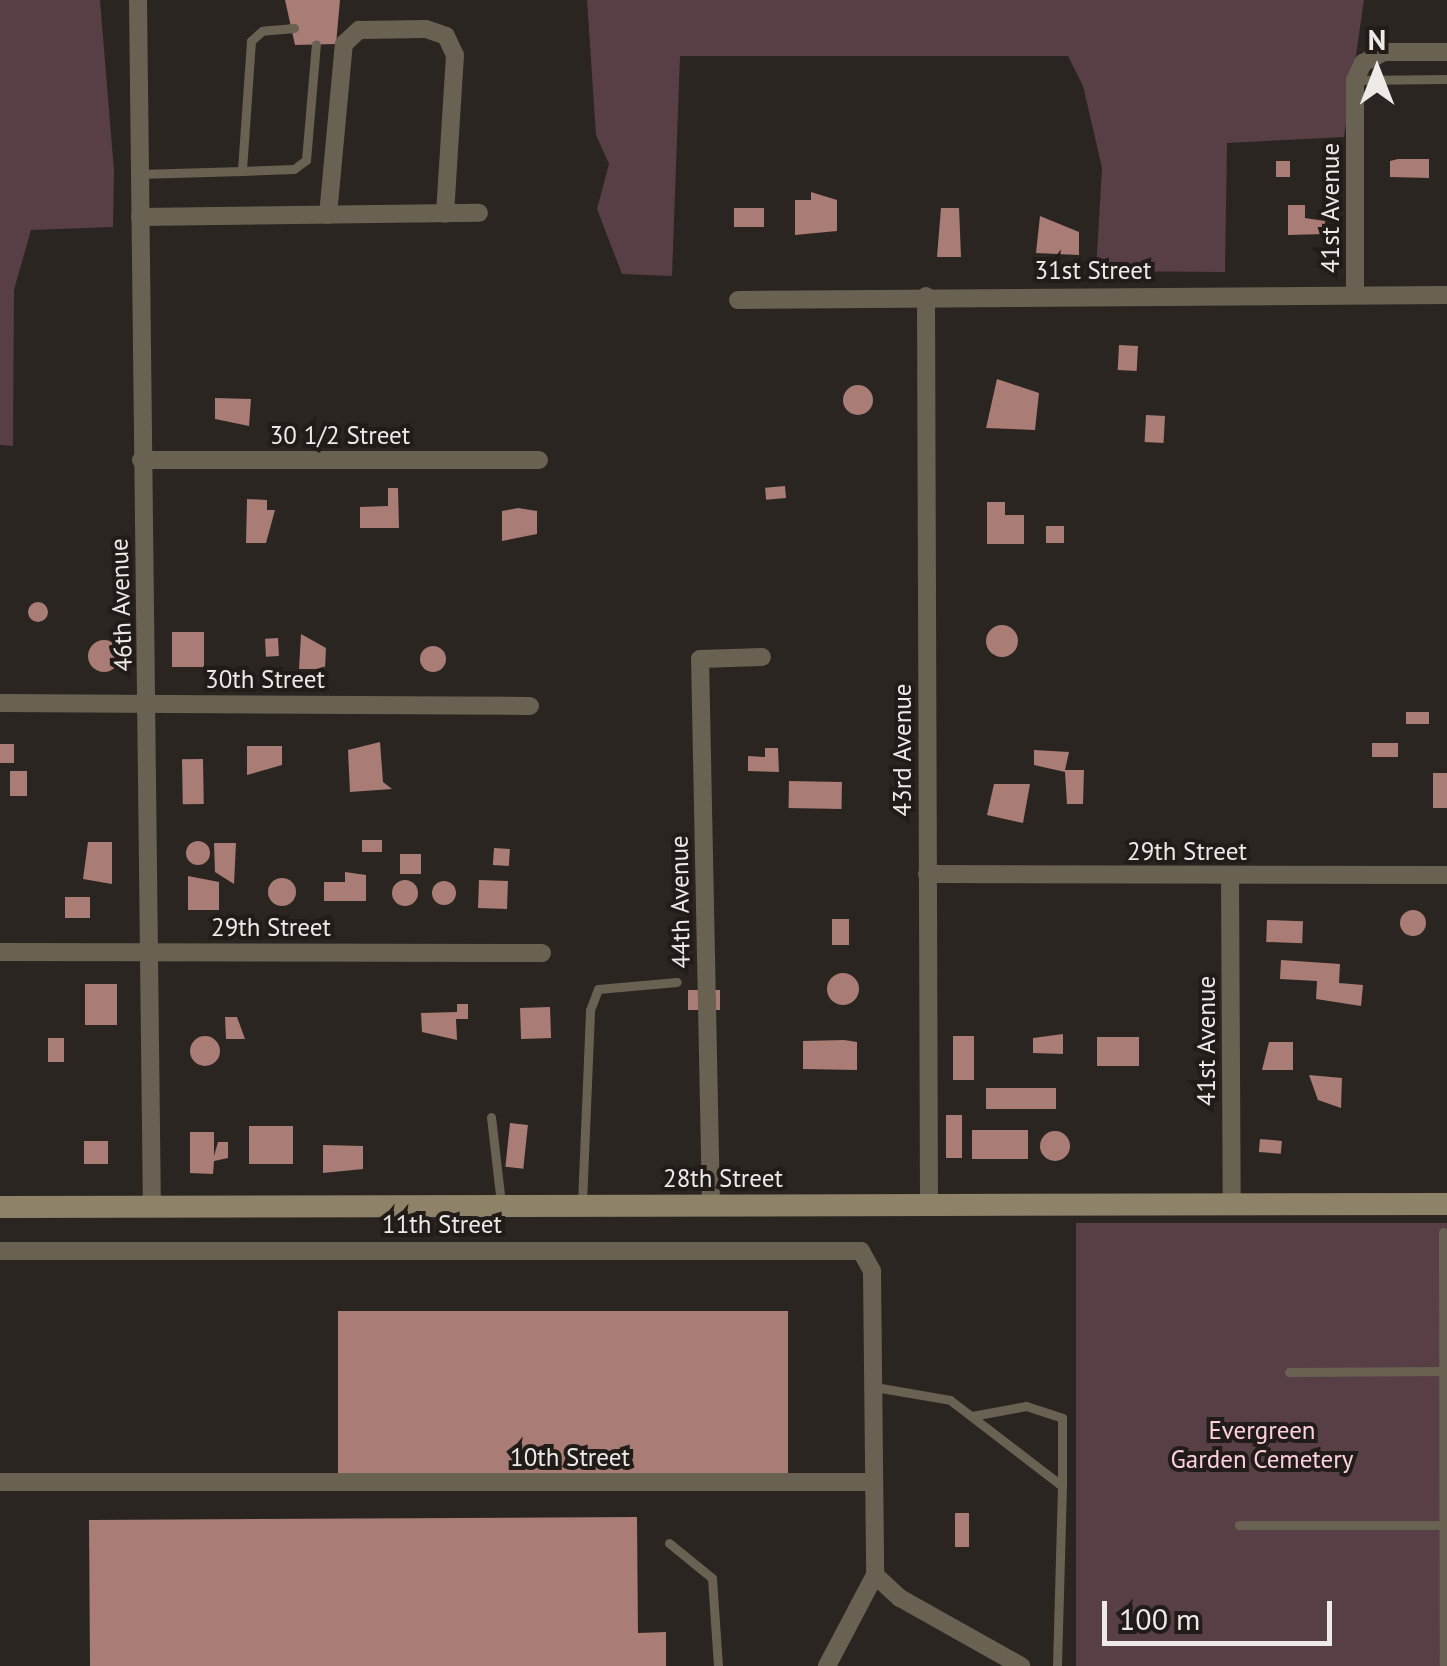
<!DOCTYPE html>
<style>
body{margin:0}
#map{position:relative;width:1447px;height:1666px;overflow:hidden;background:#2b2521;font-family:"PT Sans",sans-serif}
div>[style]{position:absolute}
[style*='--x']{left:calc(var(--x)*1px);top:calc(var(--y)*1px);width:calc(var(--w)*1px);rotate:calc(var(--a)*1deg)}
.green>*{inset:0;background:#583e45;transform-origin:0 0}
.building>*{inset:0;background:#a97c75;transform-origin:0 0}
.round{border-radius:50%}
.service>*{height:9px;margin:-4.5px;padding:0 4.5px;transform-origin:4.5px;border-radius:4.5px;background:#696152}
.minor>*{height:18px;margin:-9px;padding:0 9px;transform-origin:9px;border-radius:9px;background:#696152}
.secondary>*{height:22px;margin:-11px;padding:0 11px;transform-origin:11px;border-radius:11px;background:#8e8269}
span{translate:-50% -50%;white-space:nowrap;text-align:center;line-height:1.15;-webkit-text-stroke:8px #221c18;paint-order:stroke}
.street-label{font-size:25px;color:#eeeae7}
.park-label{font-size:25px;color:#fdd0db}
.north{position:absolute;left:1327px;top:20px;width:100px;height:100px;-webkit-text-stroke:8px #221c18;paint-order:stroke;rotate:0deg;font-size:28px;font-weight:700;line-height:40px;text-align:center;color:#eeeae7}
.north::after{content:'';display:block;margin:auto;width:35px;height:45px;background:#eeeae7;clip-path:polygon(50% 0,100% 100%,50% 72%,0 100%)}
.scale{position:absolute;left:1102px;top:1601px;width:230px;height:45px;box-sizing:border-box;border:5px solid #eeeae7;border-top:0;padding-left:12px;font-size:30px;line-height:35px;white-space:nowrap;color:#eeeae7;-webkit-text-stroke:8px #221c18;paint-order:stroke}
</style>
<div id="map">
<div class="green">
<div style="clip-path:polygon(0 0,100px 0,114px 171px,113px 227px,31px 230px,14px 290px,13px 446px,0 445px)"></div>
<div style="clip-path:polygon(587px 0,1364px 0,1344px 137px,1227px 143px,1225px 272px,1096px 271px,1102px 168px,1083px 86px,1068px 56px,680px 56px,672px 276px,622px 274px,597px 209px,609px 164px,596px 135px)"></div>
<div style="left:1076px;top:1223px;width:371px;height:443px"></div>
</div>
<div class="building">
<div style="clip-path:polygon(285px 0,340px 0,336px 44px,295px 45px)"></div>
<div style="clip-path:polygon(1398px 159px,1429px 159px,1429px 178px,1390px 177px,1390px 161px)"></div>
<div style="left:1276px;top:161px;width:14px;height:16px"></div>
<div style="clip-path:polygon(811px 192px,837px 200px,837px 231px,795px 235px,795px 200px,811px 200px)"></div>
<div style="clip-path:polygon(1288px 205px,1305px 205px,1305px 218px,1325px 221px,1325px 234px,1288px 235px)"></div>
<div style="left:734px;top:208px;width:30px;height:19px"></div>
<div style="clip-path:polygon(941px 208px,959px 208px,961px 257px,937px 257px)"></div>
<div style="clip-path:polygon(1040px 216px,1079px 232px,1079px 255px,1036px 253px)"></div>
<div style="left:1119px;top:345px;width:19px;height:25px;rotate:3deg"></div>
<div style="clip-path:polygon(997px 379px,1039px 393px,1035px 430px,986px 428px)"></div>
<div class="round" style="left:843px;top:385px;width:30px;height:30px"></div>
<div style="clip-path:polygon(215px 398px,251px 399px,249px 426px,215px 419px)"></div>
<div style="left:1146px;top:415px;width:19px;height:27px;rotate:3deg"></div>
<div style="left:785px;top:486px;width:12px;height:20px;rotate:85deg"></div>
<div style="clip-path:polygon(388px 488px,398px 488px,399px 528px,360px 528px,360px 507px,388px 506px)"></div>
<div style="clip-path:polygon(247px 499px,267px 500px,267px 510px,275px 510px,266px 543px,246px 543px)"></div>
<div style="clip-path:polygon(987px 502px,1005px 502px,1005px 515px,1024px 515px,1024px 544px,987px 544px)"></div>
<div style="clip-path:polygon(518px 508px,537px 511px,537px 534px,502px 541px,502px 511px)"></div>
<div style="left:1046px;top:526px;width:18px;height:17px"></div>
<div class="round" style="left:28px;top:602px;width:20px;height:20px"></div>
<div class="round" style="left:986px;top:625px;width:32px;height:32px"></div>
<div style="left:172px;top:632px;width:32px;height:35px"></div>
<div style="clip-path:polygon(301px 634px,326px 648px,325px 669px,299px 669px)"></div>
<div style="left:278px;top:638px;width:18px;height:13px;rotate:87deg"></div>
<div class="round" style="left:88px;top:640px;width:32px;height:32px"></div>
<div class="round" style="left:420px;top:646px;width:26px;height:26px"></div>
<div style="left:1406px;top:712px;width:23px;height:12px"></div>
<div style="clip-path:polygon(380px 742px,383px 782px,392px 789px,350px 792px,348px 750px)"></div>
<div style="left:1372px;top:743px;width:26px;height:14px"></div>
<div style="left:0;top:744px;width:14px;height:19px"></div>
<div style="clip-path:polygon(247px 746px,282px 746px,282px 765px,247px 775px)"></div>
<div style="clip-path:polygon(765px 748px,778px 748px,779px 772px,748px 771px,748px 756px,765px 757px)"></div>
<div style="clip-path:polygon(1034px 750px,1069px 752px,1065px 770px,1084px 770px,1083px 804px,1067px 804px,1065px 772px,1034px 765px)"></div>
<div style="left:203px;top:759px;width:45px;height:21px;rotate:89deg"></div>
<div style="left:10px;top:771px;width:17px;height:25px"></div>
<div style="left:1433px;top:773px;width:14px;height:35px"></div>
<div style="left:789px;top:781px;width:53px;height:27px;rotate:1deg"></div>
<div style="clip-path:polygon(994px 784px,1030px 784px,1023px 823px,987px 815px)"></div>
<div style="left:362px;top:840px;width:20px;height:12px"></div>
<div class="round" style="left:186px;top:841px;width:24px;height:24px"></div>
<div style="clip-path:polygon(88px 842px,112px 842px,112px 884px,83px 879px)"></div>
<div style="clip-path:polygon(214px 843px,236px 843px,234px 884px,215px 872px)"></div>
<div style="left:494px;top:848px;width:16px;height:17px;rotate:4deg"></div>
<div style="left:421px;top:854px;width:20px;height:21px;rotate:90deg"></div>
<div style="clip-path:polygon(345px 872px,366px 875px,366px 901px,324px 901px,324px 882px,345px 882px)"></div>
<div style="clip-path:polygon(188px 876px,219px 882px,219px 910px,188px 910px)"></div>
<div class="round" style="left:268px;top:878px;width:28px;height:28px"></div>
<div class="round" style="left:392px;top:880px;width:26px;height:26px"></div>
<div style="left:479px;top:880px;width:29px;height:28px;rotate:2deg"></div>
<div class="round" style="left:432px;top:881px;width:24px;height:24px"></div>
<div style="left:65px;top:897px;width:25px;height:21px"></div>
<div class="round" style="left:1400px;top:910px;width:26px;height:26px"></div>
<div style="left:832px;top:919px;width:17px;height:26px"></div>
<div style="left:1267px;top:920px;width:36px;height:22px;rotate:2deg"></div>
<div style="clip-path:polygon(1281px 960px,1340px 964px,1339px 983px,1363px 985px,1361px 1006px,1316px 999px,1317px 981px,1280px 979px)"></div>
<div class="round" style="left:827px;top:973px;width:32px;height:32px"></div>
<div style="left:85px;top:984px;width:32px;height:41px"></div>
<div style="left:688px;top:990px;width:32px;height:20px"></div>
<div style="clip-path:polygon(457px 1004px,468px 1004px,468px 1019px,456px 1019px,457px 1040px,422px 1032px,421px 1013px,457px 1012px)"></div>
<div style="left:550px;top:1007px;width:31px;height:30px;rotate:88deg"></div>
<div style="clip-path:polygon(225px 1017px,237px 1017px,245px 1039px,226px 1039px)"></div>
<div style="clip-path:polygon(1063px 1034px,1063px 1054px,1033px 1053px,1033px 1038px)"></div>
<div style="left:953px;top:1036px;width:21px;height:44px"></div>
<div class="round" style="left:190px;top:1036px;width:30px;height:30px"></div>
<div style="left:1097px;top:1037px;width:42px;height:29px"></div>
<div style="left:48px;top:1038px;width:16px;height:24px"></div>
<div style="clip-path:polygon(844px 1040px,857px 1042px,857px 1070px,803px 1069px,803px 1041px)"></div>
<div style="clip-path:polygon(1269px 1042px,1293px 1042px,1293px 1070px,1262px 1070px)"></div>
<div style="clip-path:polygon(1309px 1075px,1342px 1078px,1341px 1108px,1318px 1100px)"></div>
<div style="left:986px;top:1088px;width:70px;height:21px"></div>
<div style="left:946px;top:1115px;width:16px;height:43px"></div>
<div style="left:510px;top:1123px;width:18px;height:44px;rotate:6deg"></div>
<div style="left:249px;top:1126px;width:44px;height:38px"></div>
<div style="left:972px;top:1130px;width:56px;height:29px"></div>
<div class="round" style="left:1040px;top:1131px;width:30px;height:30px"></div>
<div style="clip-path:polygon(190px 1132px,214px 1132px,214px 1156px,218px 1142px,228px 1142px,228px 1158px,214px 1161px,213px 1174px,190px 1173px)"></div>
<div style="left:1260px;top:1139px;width:22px;height:13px;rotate:5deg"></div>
<div style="left:84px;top:1141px;width:24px;height:23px"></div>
<div style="clip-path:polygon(323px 1145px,363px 1146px,363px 1169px,323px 1173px)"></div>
<div style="left:788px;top:1311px;width:162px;height:450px;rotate:90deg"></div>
<div style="left:955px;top:1513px;width:14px;height:34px"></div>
<div style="clip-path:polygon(637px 1517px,638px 1633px,666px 1632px,666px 1666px,90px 1666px,89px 1520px)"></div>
</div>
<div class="service">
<div style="--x:294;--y:28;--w:32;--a:175"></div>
<div style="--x:262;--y:31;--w:15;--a:138"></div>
<div style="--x:251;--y:41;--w:130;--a:94"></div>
<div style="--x:242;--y:171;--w:52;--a:-2.2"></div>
<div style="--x:294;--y:169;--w:15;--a:-37"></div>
<div style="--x:306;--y:160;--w:116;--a:-85.1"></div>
<div style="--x:1355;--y:80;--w:92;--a:-0.6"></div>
<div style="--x:139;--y:174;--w:103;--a:-1.7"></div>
<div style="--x:491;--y:1117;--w:87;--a:83.4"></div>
<div style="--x:582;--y:1203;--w:193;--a:-87.6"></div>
<div style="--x:590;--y:1010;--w:22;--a:-69"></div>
<div style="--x:598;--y:989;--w:79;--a:-5.1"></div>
<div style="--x:1443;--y:1232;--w:434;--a:89.9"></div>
<div style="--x:1289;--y:1372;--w:158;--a:-0.4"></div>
<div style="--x:875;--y:1387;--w:76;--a:9.8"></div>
<div style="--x:950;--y:1400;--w:141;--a:37.5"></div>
<div style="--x:1062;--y:1486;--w:180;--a:91.6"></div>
<div style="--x:972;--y:1416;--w:55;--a:-10.5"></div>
<div style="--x:1026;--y:1406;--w:38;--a:18"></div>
<div style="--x:1062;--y:1418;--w:68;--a:90"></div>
<div style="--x:1239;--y:1525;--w:208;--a:0"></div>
<div style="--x:669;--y:1543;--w:55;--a:39.1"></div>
<div style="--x:712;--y:1578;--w:88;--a:86.1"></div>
</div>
<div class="minor">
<div style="--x:138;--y:0;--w:1208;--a:89.34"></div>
<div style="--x:328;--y:215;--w:172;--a:-84.7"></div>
<div style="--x:344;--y:44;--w:21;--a:-43"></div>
<div style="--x:359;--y:30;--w:67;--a:-0.9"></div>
<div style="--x:426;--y:29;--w:21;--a:19"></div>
<div style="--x:446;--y:36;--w:21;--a:65"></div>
<div style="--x:455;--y:55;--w:159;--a:93.6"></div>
<div style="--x:140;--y:217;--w:339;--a:-0.7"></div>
<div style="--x:1355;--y:295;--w:215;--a:-90"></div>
<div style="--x:1355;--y:80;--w:19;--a:-65"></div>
<div style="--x:1363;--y:63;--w:24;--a:-28"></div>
<div style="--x:1384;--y:52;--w:63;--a:0"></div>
<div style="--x:926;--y:296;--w:908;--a:89.81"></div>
<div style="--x:738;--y:300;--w:709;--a:-0.4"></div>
<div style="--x:141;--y:460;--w:398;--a:0"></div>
<div style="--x:0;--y:703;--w:530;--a:0.32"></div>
<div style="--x:927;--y:874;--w:520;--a:0.11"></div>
<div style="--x:1230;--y:876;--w:329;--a:89.7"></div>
<div style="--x:0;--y:952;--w:542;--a:0.11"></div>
<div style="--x:711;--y:1205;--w:546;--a:-91.15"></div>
<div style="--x:700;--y:659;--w:62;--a:-1.8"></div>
<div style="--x:0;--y:1251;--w:861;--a:0"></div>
<div style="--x:861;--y:1251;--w:23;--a:61"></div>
<div style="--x:872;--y:1271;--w:304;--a:89.4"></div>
<div style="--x:875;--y:1575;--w:34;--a:43"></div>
<div style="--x:900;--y:1598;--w:139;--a:29.3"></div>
<div style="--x:0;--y:1482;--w:874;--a:0"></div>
<div style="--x:827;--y:1666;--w:103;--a:-62.2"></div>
</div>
<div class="secondary">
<div style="--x:0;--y:1207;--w:1447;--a:-0.12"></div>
</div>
<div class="street-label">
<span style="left:1330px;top:208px;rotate:-90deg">41st Avenue</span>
<span style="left:1093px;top:270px">31st Street</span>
<span style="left:340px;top:435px">30 1/2 Street</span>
<span style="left:121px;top:605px;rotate:-92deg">46th Avenue</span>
<span style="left:265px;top:679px">30th Street</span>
<span style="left:902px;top:750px;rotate:-90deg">43rd Avenue</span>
<span style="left:1187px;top:851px">29th Street</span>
<span style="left:680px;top:902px;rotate:-91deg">44th Avenue</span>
<span style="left:271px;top:927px">29th Street</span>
<span style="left:1206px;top:1041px;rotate:-90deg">41st Avenue</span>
<span style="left:723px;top:1178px">28th Street</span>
<span style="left:442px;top:1224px">11th Street</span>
<span style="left:570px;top:1457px">10th Street</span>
</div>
<div class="park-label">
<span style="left:1262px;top:1445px">Evergreen<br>Garden Cemetery</span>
</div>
<div class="north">N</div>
<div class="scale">100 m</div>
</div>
